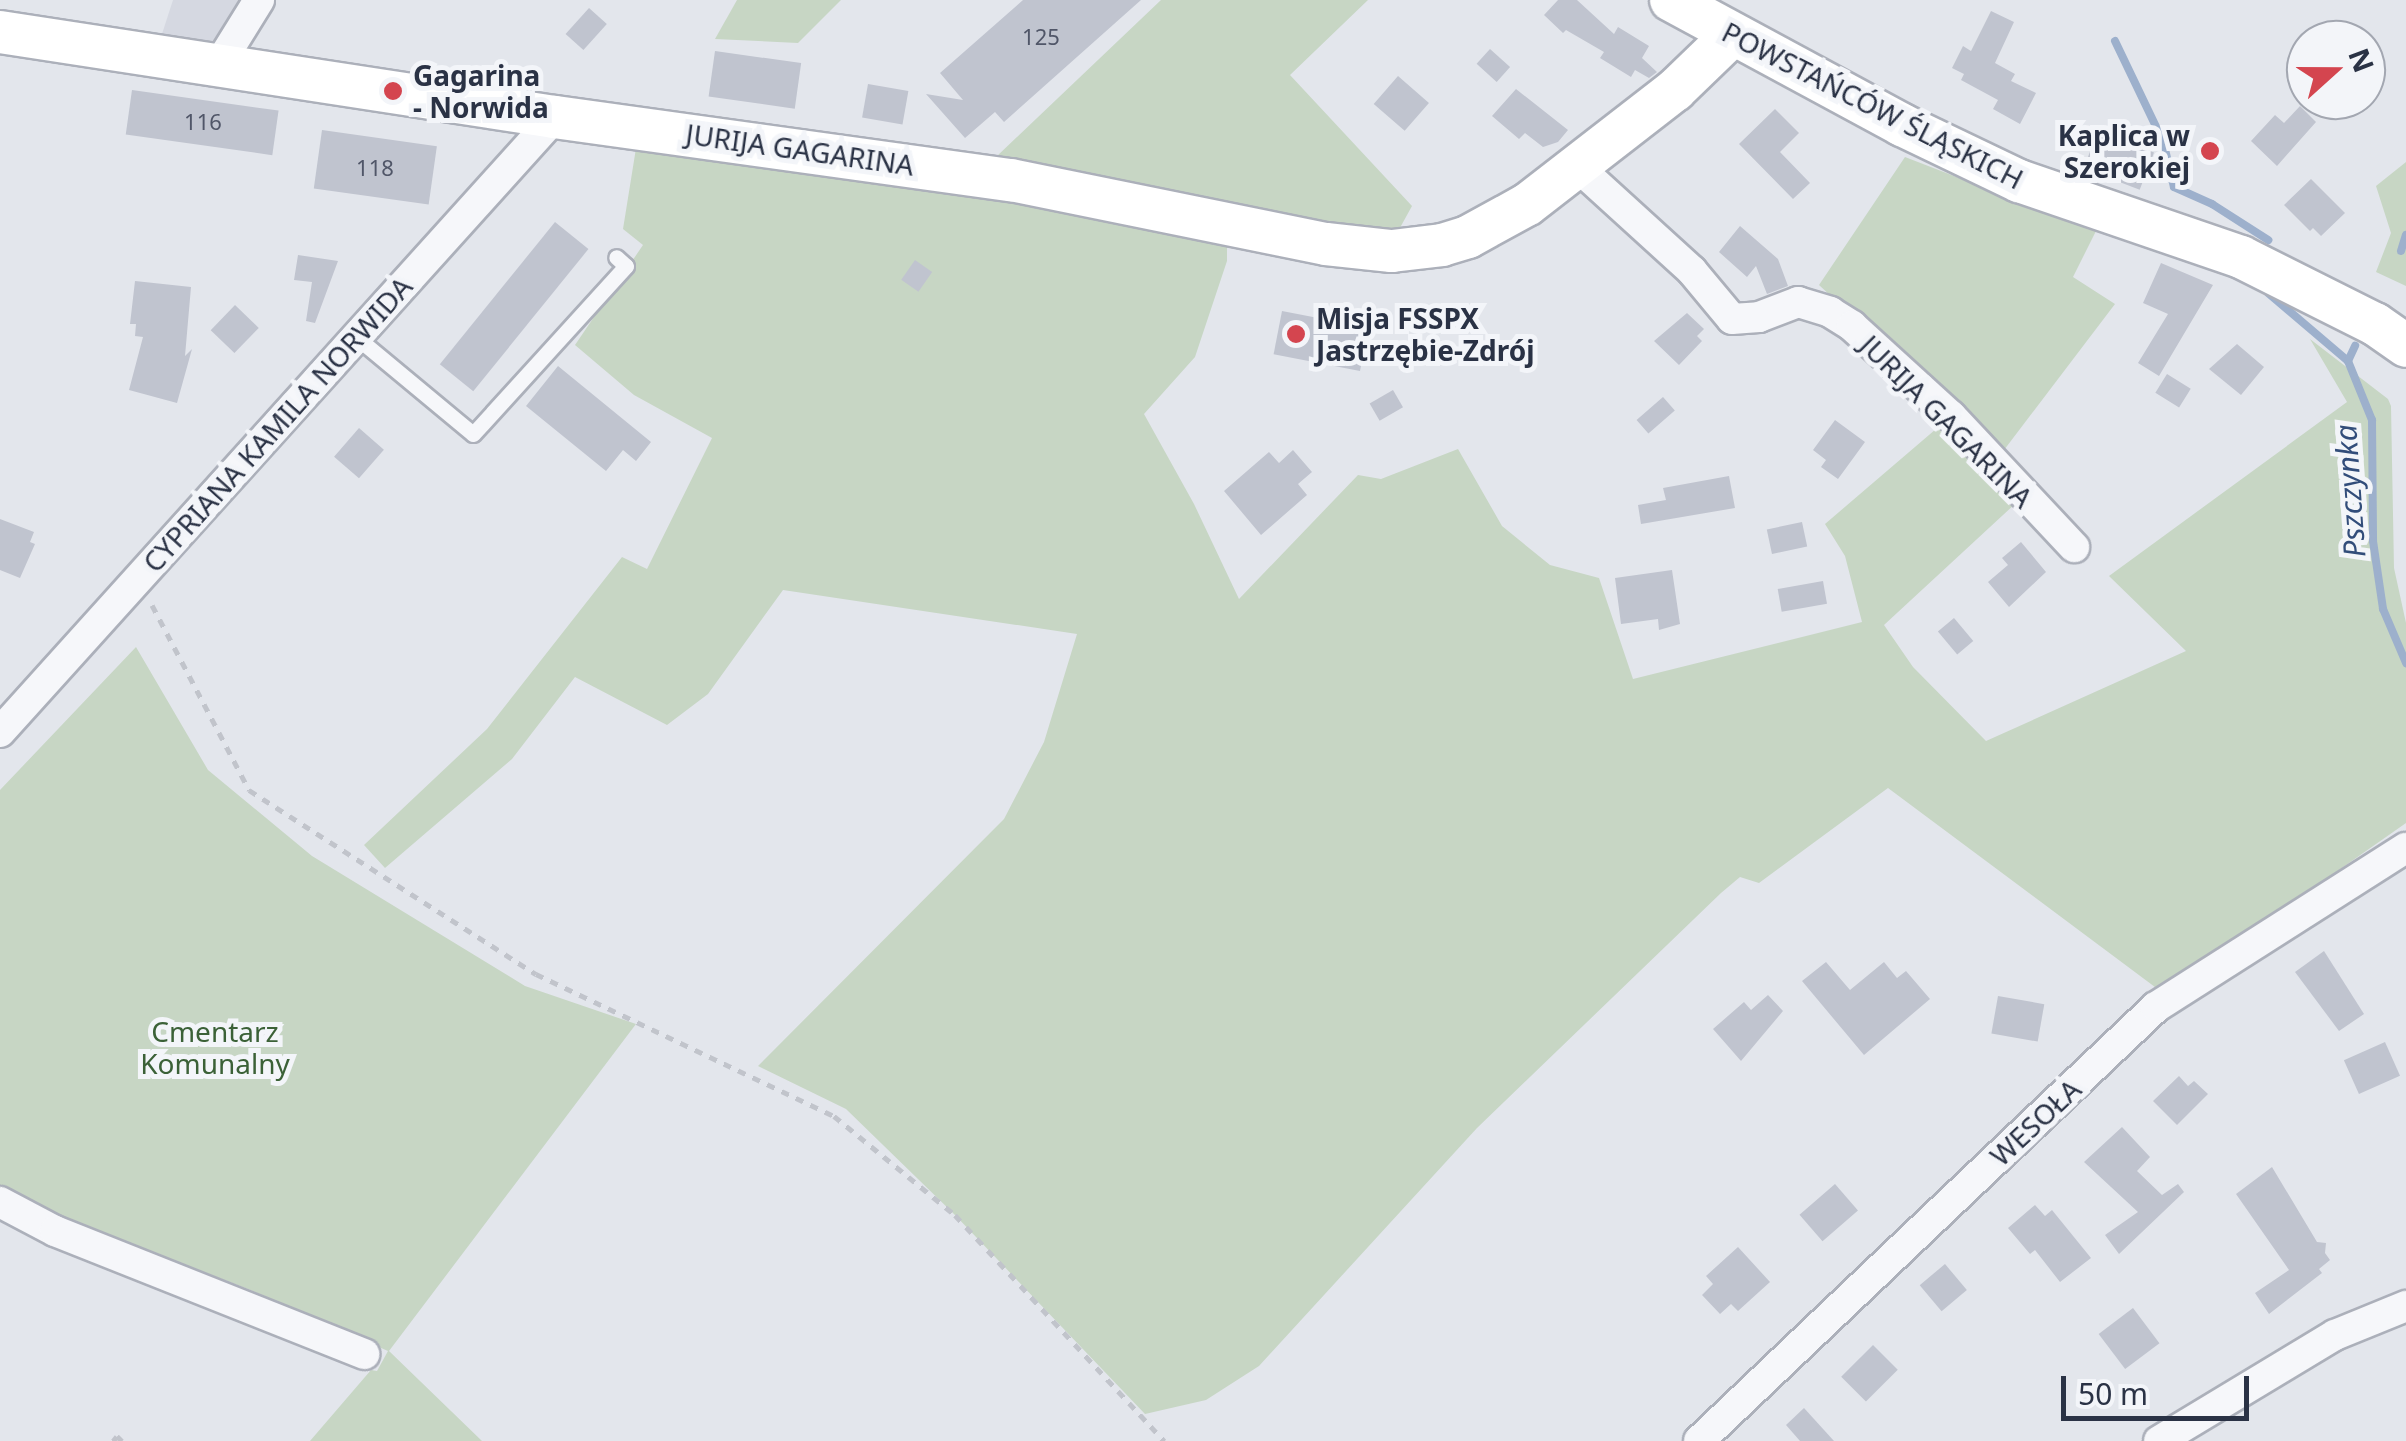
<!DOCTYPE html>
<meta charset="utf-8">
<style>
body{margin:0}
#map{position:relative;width:2406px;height:1441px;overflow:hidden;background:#e3e6ec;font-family:"Noto Sans",sans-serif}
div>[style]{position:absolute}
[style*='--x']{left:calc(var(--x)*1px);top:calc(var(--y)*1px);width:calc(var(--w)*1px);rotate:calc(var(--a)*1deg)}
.built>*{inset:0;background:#d5d8e1}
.green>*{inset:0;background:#c7d6c4}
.stream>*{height:8px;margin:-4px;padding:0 4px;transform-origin:4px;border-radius:4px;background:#9db0cc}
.building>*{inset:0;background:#c0c4cf;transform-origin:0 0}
.path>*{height:5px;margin-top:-2.5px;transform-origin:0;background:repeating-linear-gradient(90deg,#c1c4cb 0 8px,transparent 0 16px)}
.roads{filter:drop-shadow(2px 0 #acb0ba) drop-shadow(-2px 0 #acb0ba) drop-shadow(0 2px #acb0ba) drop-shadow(0 -2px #acb0ba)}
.lane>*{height:15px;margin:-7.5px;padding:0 7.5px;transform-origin:7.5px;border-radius:7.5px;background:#f6f7fa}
.street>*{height:30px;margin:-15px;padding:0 15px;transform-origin:15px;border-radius:15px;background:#f6f7fa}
.secondary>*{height:42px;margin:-21px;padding:0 21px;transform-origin:21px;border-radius:21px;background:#fff}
.dots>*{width:28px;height:28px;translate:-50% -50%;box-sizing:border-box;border:5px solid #f3f5f9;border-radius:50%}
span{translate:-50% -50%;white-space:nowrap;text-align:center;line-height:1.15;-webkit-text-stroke:10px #f3f5f9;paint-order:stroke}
.number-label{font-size:22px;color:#505668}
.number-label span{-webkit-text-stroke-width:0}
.poi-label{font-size:28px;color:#2a3245;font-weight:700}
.left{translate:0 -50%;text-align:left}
.right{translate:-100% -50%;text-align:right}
.street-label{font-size:28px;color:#2a3245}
.park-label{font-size:28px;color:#3b6137}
.water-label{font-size:30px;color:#324d7a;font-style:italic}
.north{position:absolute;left:2286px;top:20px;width:100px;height:100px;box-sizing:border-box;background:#f3f5f9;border:2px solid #a3a7b1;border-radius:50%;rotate:69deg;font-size:28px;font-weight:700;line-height:40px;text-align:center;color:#2a3245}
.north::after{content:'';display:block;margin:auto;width:35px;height:45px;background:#d4454f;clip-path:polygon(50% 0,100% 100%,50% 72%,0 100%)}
.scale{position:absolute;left:2061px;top:1376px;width:188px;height:45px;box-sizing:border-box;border:5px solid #2a3245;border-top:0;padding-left:12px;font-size:30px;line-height:35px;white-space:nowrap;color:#2a3245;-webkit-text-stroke:8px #f3f5f9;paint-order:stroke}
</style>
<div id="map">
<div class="built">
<div style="clip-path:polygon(173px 0,248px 0,213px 49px,161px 37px)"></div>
</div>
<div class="green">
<div style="clip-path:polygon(737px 0,841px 0,798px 43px,715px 39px)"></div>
<div style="clip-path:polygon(1161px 0,1368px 0,1290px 75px,1412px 206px,1396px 235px,1351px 235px,996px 157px)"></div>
<div style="clip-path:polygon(637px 142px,960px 185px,1227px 242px,1227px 261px,1195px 357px,1144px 414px,1194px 504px,1239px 599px,1358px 475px,1381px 479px,1458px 449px,1502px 526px,1550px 565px,1599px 578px,1633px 679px,1862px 622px,1845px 556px,1825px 524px,1943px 423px,2016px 503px,1884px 625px,1913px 667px,1986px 741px,2186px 651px,2109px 576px,2347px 402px,2310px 339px,2388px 399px,2391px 406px,2394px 568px,2406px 623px,2406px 823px,2163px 993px,1888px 788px,1759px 883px,1740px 877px,1721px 893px,1477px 1128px,1259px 1366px,1206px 1400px,1145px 1414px,955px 1215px,846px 1109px,758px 1066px,1004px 819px,1044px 742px,1077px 634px,783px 590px,708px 694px,667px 725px,575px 677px,512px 759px,385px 868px,364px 845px,487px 729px,622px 557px,647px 569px,712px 438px,634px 395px,575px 345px,643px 245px,623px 229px)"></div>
<div style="clip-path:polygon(1905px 157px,2096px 231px,2073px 277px,2115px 304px,2001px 454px,1819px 285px)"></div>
<div style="clip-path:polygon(2406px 162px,2406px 286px,2376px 272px,2391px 233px,2376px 186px)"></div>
<div style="clip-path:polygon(136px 647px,208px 770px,312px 856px,525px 986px,636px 1024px,389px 1351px,482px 1441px,310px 1441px,371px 1370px,377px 1371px,388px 1351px,248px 1289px,55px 1215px,0 1186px,0 790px)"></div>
</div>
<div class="stream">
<div style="--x:2115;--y:41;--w:111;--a:64.4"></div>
<div style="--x:2163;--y:141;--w:47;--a:76.6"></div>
<div style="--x:2174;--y:187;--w:42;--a:24.1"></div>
<div style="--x:2212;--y:204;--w:67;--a:32.7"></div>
<div style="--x:2401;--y:251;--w:17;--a:-73"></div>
<div style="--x:2268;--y:293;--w:105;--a:40.4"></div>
<div style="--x:2348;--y:361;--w:64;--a:67.9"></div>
<div style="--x:2372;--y:420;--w:121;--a:89.5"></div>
<div style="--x:2373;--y:541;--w:69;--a:81.6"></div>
<div style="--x:2383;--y:609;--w:59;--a:66.9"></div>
<div style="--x:2348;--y:361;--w:17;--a:-65"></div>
</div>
<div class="building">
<div style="clip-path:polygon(1023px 0,1141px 0,1004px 122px,995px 112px,965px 138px,926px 94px,963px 100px,940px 73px)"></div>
<div style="clip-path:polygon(1558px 0,1577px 0,1614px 34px,1618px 27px,1649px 46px,1642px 58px,1657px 72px,1649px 78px,1635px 70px,1631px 77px,1600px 58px,1604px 52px,1566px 30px,1563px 33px,1544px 15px)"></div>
<div style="left:589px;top:8px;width:24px;height:35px;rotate:42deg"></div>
<div style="clip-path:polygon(1991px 11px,2014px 22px,1995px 63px,2015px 74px,2011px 81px,2036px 93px,2020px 124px,1993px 109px,1998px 100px,1961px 80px,1964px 74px,1952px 68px,1963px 46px,1971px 51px)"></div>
<div style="left:1490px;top:49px;width:27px;height:20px;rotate:42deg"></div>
<div style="left:715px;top:51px;width:87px;height:46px;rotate:8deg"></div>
<div style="left:1398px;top:76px;width:41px;height:37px;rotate:41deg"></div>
<div style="left:868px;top:84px;width:41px;height:34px;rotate:10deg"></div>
<div style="clip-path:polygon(1516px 89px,1568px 130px,1558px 142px,1543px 147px,1525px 133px,1519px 139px,1492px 116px)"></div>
<div style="left:132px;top:90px;width:148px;height:45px;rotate:8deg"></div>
<div style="clip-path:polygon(2300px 106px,2316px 122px,2277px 166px,2251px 141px,2275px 115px,2284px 123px)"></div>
<div style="clip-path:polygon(1775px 109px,1799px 133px,1780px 152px,1810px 183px,1793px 199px,1739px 144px)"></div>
<div style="left:322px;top:130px;width:116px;height:59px;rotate:8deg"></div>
<div style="left:2098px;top:131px;width:60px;height:40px;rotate:21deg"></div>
<div style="clip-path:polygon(2311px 179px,2345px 213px,2321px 236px,2313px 228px,2310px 231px,2284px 205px)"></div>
<div style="left:555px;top:222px;width:43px;height:183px;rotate:39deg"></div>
<div style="clip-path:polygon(1740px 226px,1778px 259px,1788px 286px,1767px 294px,1756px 266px,1747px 277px,1719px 252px)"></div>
<div style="clip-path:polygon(298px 255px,338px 261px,315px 323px,306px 321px,312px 282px,294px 280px)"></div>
<div style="left:915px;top:260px;width:21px;height:24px;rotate:35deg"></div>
<div style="clip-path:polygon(2161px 263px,2213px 285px,2159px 376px,2138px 363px,2168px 314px,2143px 303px)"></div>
<div style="clip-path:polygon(135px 281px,191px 287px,185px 356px,192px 349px,177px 403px,129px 390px,143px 337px,135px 336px,136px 324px,130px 324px)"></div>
<div style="left:235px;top:305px;width:33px;height:35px;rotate:44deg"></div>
<div style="left:1282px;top:311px;width:88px;height:44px;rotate:11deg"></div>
<div style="clip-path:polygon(1687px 313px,1704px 329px,1697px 336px,1702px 341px,1679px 365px,1654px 341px)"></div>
<div style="clip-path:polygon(2237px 344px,2264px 367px,2241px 395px,2209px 369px)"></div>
<div style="clip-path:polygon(558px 366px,651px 442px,636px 461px,623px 450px,606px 471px,526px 406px)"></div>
<div style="left:2167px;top:374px;width:28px;height:22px;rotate:32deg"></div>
<div style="left:1393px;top:390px;width:20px;height:27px;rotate:60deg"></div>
<div style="left:1663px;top:397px;width:18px;height:35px;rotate:49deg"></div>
<div style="clip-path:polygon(1835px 420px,1865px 442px,1838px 479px,1821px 467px,1826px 460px,1813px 450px)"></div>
<div style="left:359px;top:428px;width:33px;height:38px;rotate:41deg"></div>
<div style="clip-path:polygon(1293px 450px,1312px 472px,1298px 484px,1307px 495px,1261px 535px,1224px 491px,1269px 452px,1279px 463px)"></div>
<div style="clip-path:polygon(1729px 476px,1735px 508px,1641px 524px,1638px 505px,1666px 500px,1663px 488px)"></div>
<div style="clip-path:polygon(0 519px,34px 532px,30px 542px,35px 544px,20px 578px,0 570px)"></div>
<div style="left:1802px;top:522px;width:25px;height:36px;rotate:78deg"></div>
<div style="clip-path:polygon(2021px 542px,2046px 572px,2009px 607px,1988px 582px,2008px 565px,2002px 558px)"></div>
<div style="clip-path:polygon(1672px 570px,1680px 624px,1659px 630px,1658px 619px,1621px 624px,1615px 578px)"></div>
<div style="left:1823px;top:581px;width:23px;height:46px;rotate:80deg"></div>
<div style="left:1954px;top:618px;width:30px;height:21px;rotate:50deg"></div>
<div style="clip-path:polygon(2324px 951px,2364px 1014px,2339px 1031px,2295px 972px)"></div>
<div style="clip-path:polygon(1826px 962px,1850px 990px,1884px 962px,1897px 978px,1906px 971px,1930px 999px,1864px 1055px,1802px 981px)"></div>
<div style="clip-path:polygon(1768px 995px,1783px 1011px,1741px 1061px,1713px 1029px,1744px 1002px,1751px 1010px)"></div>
<div style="left:1998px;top:996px;width:47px;height:38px;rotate:10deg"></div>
<div style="left:2385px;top:1042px;width:37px;height:45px;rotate:66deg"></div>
<div style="clip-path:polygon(2179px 1076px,2188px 1086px,2194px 1081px,2208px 1094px,2177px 1125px,2153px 1101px)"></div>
<div style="clip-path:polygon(2122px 1127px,2150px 1157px,2137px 1171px,2162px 1195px,2178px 1184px,2184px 1192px,2119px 1254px,2105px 1235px,2138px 1212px,2084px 1162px)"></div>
<div style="clip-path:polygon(2272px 1167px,2317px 1242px,2326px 1243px,2325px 1253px,2330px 1260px,2319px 1269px,2322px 1273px,2269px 1314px,2255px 1293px,2289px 1270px,2236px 1194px)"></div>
<div style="left:1835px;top:1184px;width:35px;height:47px;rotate:49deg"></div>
<div style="clip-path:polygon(2035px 1205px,2045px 1216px,2052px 1210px,2091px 1258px,2060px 1282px,2035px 1250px,2030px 1254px,2008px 1228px)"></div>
<div style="clip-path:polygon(1738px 1247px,1770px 1282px,1738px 1311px,1731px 1304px,1720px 1314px,1702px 1295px,1713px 1284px,1706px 1276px)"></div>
<div style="left:1945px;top:1264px;width:34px;height:33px;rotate:50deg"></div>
<div style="left:2133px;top:1308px;width:44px;height:43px;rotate:53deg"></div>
<div style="left:1873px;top:1345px;width:35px;height:45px;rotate:45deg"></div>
<div style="clip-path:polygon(1804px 1408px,1834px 1441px,1800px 1441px,1786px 1425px)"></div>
</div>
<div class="path">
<div style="--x:152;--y:605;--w:209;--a:62.3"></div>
<div style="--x:249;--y:790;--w:341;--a:32.7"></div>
<div style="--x:536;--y:974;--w:330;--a:25.5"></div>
<div style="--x:834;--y:1116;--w:156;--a:39.3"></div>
<div style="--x:955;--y:1215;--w:308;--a:47.2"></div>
<div style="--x:113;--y:1441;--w:6;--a:-51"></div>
<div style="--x:117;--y:1436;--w:7;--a:45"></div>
</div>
<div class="roads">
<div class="lane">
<div style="--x:355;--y:336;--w:153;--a:39.7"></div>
<div style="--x:473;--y:434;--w:227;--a:-47.7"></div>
<div style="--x:626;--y:266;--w:13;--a:-138"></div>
</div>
<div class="street">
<div style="--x:220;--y:63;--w:74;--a:-58.2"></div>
<div style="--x:1579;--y:168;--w:153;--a:42.3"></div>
<div style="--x:1692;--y:271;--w:62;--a:50.2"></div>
<div style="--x:1732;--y:319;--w:27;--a:-4"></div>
<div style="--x:1759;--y:317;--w:42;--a:-21"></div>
<div style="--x:1798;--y:302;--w:34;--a:17"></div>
<div style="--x:1830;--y:312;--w:26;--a:32"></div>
<div style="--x:1852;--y:326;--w:134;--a:42.3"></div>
<div style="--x:1951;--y:416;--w:180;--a:46.8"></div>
<div style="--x:0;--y:732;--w:828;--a:-47.94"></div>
<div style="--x:0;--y:1202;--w:62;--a:27.8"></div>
<div style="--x:55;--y:1231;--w:333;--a:21.7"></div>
<div style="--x:1699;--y:1441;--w:630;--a:-43.52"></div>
<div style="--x:2156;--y:1007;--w:296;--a:-32.5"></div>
<div style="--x:2159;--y:1441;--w:205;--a:-31.1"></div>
<div style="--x:2335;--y:1335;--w:77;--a:-22.2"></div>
</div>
<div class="secondary">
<div style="--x:1671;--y:0;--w:263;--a:28.4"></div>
<div style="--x:1902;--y:125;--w:130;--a:25.6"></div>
<div style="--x:2019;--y:181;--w:235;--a:18.9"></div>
<div style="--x:2241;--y:257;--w:150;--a:26.6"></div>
<div style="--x:2375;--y:324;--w:38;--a:35"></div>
<div style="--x:0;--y:32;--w:561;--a:8.71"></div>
<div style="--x:555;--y:117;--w:460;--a:7.9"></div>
<div style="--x:1011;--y:180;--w:321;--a:11.5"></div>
<div style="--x:1326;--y:244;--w:66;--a:6.1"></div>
<div style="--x:1392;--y:251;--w:50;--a:-6.8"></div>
<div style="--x:1442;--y:245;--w:27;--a:-17"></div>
<div style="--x:1468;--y:237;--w:68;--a:-28.8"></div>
<div style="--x:1528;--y:204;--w:186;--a:-37.8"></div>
<div style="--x:1675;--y:90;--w:79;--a:-44"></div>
</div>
</div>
<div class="dots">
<div style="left:393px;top:91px;background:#d4454f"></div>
<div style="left:2210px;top:151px;background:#d4454f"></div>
<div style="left:1296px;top:334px;background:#d4454f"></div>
</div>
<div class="number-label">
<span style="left:1041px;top:37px">125</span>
<span style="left:203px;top:122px">116</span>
<span style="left:375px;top:168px">118</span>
</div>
<div class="poi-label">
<span class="left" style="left:413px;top:91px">Gagarina<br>- Norwida</span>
<span class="right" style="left:2190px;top:151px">Kaplica w<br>Szerokiej</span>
<span class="left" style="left:1316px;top:334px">Misja FSSPX<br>Jastrzębie-Zdrój</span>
</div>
<div class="street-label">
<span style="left:1873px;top:105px;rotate:27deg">POWSTAŃCÓW ŚLĄSKICH</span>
<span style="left:800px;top:149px;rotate:8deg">JURIJA GAGARINA</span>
<span style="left:1947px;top:421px;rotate:45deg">JURIJA GAGARINA</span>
<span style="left:277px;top:424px;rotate:-48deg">CYPRIANA KAMILA NORWIDA</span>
<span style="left:2035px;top:1122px;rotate:-43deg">WESOŁA</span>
</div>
<div class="park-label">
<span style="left:215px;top:1047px">Cmentarz<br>Komunalny</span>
</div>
<div class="water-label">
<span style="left:2350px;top:491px;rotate:-94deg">Pszczynka</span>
</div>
<div class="north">N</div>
<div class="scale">50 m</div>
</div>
